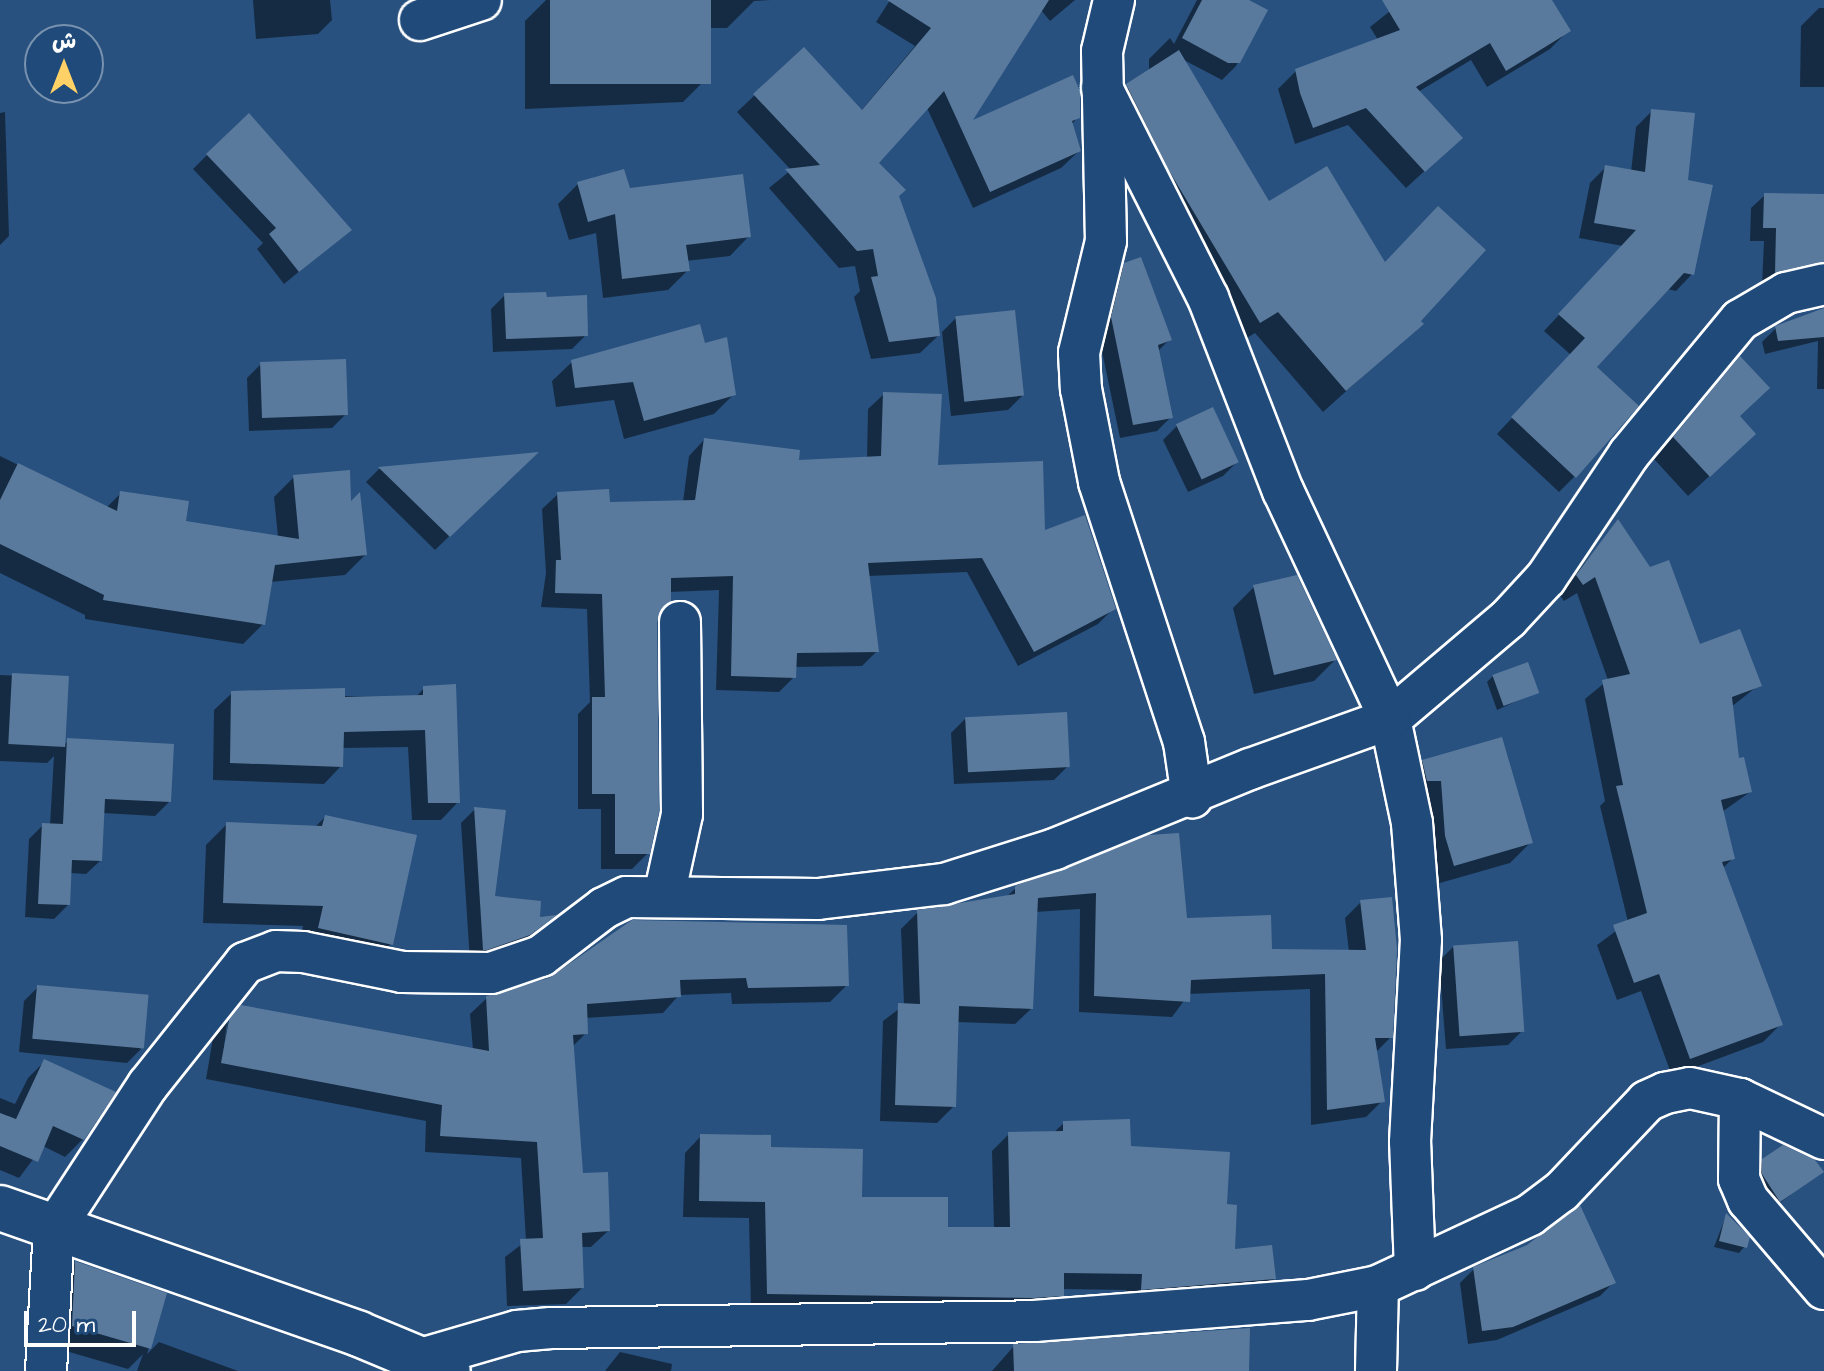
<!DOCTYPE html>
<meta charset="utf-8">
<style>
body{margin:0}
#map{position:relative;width:1824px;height:1371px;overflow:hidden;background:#28517f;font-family:"Architects Daughter","Playpen Sans Arabic",sans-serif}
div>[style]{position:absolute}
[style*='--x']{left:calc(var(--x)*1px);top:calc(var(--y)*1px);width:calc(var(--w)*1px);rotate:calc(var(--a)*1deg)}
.shadow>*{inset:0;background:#0007}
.building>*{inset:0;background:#5a7a9d;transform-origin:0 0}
.roads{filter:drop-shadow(2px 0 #fff) drop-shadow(-2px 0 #fff) drop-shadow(0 2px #fff) drop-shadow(0 -2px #fff)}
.minor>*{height:40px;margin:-20px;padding:0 20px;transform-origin:20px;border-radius:20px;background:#1f4a7a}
.tertiary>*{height:44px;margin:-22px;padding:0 22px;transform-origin:22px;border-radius:22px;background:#1f4a7a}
span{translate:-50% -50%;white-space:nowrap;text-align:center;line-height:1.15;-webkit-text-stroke:6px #1f4a7a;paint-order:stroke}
.north{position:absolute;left:24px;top:24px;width:80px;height:80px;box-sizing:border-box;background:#1f4a7a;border:2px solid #7992af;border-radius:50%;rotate:0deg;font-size:22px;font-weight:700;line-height:32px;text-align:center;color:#fff}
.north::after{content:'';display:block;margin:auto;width:28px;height:36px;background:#ffd166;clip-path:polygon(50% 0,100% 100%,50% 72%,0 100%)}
.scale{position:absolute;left:24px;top:1311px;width:112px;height:36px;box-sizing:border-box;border:4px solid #fff;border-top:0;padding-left:10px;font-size:24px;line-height:28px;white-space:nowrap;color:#fff;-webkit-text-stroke:6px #1f4a7a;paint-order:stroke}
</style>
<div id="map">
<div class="shadow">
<div style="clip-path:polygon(253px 0,330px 0,332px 20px,318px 34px,256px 39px)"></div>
<div style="clip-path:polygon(546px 0,771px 0,754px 1px,727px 28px,709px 28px,710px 75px,683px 102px,525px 109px,525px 21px)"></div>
<div style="clip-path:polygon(890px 0,1075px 0,1050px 21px,1041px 10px,968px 125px,1078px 117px,1071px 125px,1079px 151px,1061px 168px,973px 208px,927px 108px,876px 163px,897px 196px,938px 336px,920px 353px,871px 359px,854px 297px,860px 291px,855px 266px,839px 268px,769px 188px,791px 170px,737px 112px,755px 95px,861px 111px,915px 46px,876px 22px)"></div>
<div style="clip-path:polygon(1197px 0,1245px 0,1266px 11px,1236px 66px,1222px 80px,1182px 59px,1268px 204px,1421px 324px,1323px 412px,1255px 333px,1237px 344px,1105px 106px,1149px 71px,1149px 59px,1170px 38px,1174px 44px)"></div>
<div style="clip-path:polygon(1404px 0,1550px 0,1568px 31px,1550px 49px,1487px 87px,1471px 60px,1418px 92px,1442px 155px,1406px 188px,1348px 125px,1295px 144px,1278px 89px,1296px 71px,1378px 40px,1370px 27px)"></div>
<div style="clip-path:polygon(1819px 8px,1824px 8px,1824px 87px,1800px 87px,1801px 26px)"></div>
<div style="clip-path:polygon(1652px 111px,1686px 181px,1692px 274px,1676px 291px,1667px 289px,1595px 367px,1575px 476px,1559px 492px,1497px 434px,1571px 355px,1544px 331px,1623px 246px,1579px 238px,1590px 183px,1606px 167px,1631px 172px,1636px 127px)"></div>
<div style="clip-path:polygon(5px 112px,9px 236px,0 245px,0 113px)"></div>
<div style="clip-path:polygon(207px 155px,349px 230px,284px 284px,257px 249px,263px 243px,193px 169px)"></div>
<div style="clip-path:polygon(578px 184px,629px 190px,749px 236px,730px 256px,686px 261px,688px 270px,668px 290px,603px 298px,596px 233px,569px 240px,558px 204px)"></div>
<div style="clip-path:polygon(1765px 195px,1824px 196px,1824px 283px,1762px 285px,1764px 241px,1750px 241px,1751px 208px)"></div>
<div style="clip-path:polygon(1125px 265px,1170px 339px,1157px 352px,1171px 417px,1157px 431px,1120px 438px,1098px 332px,1111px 279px)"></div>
<div style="clip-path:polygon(505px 295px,586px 335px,572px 349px,493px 352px,491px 309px)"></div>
<div style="clip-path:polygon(1824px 309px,1824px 389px,1817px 389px,1818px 341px,1765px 354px,1762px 342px,1776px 328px)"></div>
<div style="clip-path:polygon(956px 318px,1022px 396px,1008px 410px,951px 416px,942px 332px)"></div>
<div style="clip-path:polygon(704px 346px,734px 394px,714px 414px,624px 439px,614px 400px,556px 407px,552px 381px,572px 362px)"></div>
<div style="clip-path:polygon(1740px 359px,1733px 454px,1688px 496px,1654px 459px)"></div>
<div style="clip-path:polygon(261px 364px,346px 414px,332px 428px,249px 431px,247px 378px)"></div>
<div style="clip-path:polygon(884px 394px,936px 467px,1043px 533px,1114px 608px,1098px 624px,1018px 666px,967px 572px,868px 576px,877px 651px,862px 666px,795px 667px,794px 677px,779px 692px,716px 690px,719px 590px,669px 592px,655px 622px,648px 853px,632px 869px,601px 869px,601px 809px,578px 809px,578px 714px,590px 702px,587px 609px,541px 607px,546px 573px,542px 509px,558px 494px,608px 504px,683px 502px,689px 456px,704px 440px,797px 462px,867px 459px,868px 409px)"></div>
<div style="clip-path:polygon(1177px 426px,1237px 462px,1223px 476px,1188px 492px,1163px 440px)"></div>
<div style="clip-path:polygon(534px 454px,435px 550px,366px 482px,379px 469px)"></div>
<div style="clip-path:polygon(0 456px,106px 508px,121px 493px,184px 523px,278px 537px,274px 497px,294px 477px,349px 506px,365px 555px,345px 575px,270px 582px,263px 624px,243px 644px,85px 619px,85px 615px,0 573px)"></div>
<div style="clip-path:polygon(1618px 523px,1699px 646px,1759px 685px,1731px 707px,1737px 761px,1750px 792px,1722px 812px,1733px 858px,1722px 869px,1781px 1024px,1763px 1042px,1672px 1076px,1641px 991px,1617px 1000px,1597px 945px,1628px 922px,1600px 806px,1605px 801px,1585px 699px,1608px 680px,1577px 593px,1564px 601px,1559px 594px)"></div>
<div style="clip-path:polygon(1254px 587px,1335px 660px,1314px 681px,1254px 694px,1233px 608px)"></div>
<div style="clip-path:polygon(0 675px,67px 678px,64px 745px,68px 741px,169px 802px,155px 816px,103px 813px,100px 861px,86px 874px,70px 873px,68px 905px,54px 919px,25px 917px,29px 839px,43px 825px,50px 825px,54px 756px,47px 763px,0 761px)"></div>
<div style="clip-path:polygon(1493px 676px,1537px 692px,1497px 710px,1487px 682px)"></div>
<div style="clip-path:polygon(424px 688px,458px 802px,441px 820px,412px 820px,408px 747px,342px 748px,341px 766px,324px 784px,213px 780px,214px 710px,232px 693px,415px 698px)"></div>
<div style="clip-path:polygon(965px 719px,1068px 766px,1054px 780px,954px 784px,951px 733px)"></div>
<div style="clip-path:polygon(1423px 762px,1531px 842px,1510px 863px,1433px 885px,1402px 783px)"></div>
<div style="clip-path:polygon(475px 809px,493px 898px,537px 920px,551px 918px,514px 949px,470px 962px,461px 823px)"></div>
<div style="clip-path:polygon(325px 817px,391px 944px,370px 964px,298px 949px,303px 926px,203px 923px,206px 845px,227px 824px,315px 827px)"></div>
<div style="clip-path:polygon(1149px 837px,1185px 920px,1270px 951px,1349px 952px,1345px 918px,1361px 902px,1391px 1037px,1375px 1053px,1382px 1101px,1366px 1117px,1311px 1125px,1310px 989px,1189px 994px,1172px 1017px,1079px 1012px,1080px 909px,1035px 912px,1032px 1008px,1015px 1024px,956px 1022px,954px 1106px,937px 1123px,880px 1121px,883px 1021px,904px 1005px,901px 929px,918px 912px,1006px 897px,1016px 888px)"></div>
<div style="clip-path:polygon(633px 922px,847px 985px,830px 1002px,732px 1004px,731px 993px,679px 995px,663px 1013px,585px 1018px,586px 1033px,572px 1047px,582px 1175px,608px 1231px,591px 1247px,581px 1247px,582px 1288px,566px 1304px,507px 1306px,505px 1257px,526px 1241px,521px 1158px,425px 1152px,426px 1121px,206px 1079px,213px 1038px,227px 1022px,221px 1073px,228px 1021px,242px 1007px,473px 1050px,470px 1014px,487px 998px,550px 979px)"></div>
<div style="clip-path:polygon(1453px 947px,1522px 1031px,1508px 1045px,1446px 1049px,1439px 961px)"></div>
<div style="clip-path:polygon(38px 987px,141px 1049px,127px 1063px,19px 1052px,24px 1001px)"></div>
<div style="clip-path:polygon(45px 1061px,83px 1139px,65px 1157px,43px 1146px,19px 1178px,0 1170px,0 1098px,15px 1104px,28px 1078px)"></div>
<div style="clip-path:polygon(1064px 1123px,1129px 1148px,1224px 1206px,1233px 1251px,1274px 1279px,1257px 1295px,1126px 1305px,1126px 1290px,1062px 1289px,1045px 1311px,751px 1310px,749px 1218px,683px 1217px,685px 1153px,701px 1136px,769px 1149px,860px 1199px,946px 1229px,994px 1229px,992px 1151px,1009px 1134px,1053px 1133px)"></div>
<div style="clip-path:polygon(1764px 1160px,1821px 1172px,1765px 1214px,1749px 1175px)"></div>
<div style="clip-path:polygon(1726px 1216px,1745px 1246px,1739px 1253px,1714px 1247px)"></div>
<div style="clip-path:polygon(76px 1263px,164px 1294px,147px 1354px,159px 1342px,238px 1371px,137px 1371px,143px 1354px,128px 1369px,52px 1347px,55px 1284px)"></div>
<div style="clip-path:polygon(1474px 1269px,1614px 1282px,1600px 1296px,1497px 1340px,1468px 1344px,1460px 1283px)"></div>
<div style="clip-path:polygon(1014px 1346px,1247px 1371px,992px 1371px)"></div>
<div style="clip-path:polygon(620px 1352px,672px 1364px,671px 1371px,605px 1371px)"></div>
</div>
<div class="building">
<div style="left:550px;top:0;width:161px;height:84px"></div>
<div style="clip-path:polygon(887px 0,1049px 0,973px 120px,1073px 75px,1080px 91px,1080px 118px,1072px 121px,1081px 151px,990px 192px,944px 91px,879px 163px,906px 190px,899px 196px,936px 298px,940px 336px,889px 342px,871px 277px,878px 276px,873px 249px,857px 251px,785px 169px,820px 165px,753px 94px,804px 47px,862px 110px,931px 28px)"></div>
<div style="clip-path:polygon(1202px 0,1249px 0,1268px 10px,1240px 63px,1228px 63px,1182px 38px)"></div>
<div style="clip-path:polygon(1382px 0,1552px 0,1571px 31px,1506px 71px,1490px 43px,1416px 87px,1463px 138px,1425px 172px,1366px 108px,1313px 128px,1300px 93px,1295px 69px,1400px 30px)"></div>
<div style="clip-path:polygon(1179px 50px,1269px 201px,1327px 166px,1385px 262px,1438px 206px,1486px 250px,1421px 321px,1424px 324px,1346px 391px,1278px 312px,1260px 323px,1168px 169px,1126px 84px)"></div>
<div style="clip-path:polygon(1651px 109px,1695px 113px,1688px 180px,1713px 185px,1694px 275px,1684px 273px,1597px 367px,1639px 406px,1576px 478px,1511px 417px,1585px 338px,1558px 314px,1636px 230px,1594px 223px,1605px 165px,1645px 172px)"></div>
<div style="clip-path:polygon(249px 113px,352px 230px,299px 272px,269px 234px,276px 228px,206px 154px)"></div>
<div style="clip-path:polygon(624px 169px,630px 188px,743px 174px,751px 237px,686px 245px,690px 271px,622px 279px,615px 214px,588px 222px,577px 182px)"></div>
<div style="clip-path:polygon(1764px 193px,1824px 194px,1824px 262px,1775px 273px,1776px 228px,1763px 228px)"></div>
<div style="clip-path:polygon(1141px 257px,1172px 340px,1158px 345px,1173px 418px,1133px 425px,1111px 317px,1124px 263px)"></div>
<div style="clip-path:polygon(546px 292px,547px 297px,587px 295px,588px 336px,506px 339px,504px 293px)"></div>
<div style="clip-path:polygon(1824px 308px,1824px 337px,1778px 341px,1775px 326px)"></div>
<div style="left:1015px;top:310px;width:86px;height:60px;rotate:84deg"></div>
<div style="clip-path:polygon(700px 324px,705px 343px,727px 337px,736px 395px,644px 421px,633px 382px,575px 388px,571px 360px)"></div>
<div style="clip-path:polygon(1740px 356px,1770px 388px,1740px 416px,1756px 434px,1710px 477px,1673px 437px)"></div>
<div style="left:346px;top:359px;width:56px;height:86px;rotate:88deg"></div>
<div style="clip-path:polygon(883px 392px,942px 394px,938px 465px,1043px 461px,1045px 530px,1085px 515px,1116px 609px,1034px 652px,982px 558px,868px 563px,879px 652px,797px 653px,796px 678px,731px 676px,733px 576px,671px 578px,671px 601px,657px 622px,659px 812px,650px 854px,615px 854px,615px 794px,592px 794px,592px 697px,605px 697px,602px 594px,555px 593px,556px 560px,561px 560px,557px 492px,609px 489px,610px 502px,695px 500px,704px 438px,800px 450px,799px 460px,881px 456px)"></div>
<div style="left:1213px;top:407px;width:61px;height:41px;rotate:65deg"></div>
<div style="clip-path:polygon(539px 452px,450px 537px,378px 467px)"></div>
<div style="clip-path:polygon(18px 463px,117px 511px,120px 491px,189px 501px,186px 521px,299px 539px,293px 475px,350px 470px,351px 501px,360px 492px,367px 555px,275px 565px,265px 625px,103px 600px,104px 595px,0 544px,0 500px)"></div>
<div style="clip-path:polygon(1618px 519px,1650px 567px,1669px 560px,1700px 644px,1740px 629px,1762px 686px,1732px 697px,1739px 758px,1744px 757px,1752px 792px,1721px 800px,1735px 859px,1722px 862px,1783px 1025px,1690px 1059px,1659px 974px,1634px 983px,1613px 925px,1647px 913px,1616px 786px,1623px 785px,1602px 680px,1630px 674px,1595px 577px,1583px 585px,1576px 575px)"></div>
<div style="clip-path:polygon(1297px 575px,1337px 660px,1274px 675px,1253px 585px)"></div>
<div style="left:1528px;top:662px;width:33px;height:38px;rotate:70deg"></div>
<div style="left:12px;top:673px;width:57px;height:71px;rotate:3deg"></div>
<div style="clip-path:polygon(456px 684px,460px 803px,428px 803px,425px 730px,344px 732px,343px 767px,230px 763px,231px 691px,345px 688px,345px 697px,423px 695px,423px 686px)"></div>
<div style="left:1067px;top:712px;width:55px;height:102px;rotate:87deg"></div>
<div style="clip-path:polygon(1502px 737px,1533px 843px,1454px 866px,1445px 836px,1441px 781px,1427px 781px,1422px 760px)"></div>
<div style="clip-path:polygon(67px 738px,174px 744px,171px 802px,105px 799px,102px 861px,72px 860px,70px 905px,38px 904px,42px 823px,63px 824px)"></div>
<div style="clip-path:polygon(474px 807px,506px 810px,495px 896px,541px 901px,540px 917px,557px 915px,530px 935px,487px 950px,483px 950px)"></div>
<div style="clip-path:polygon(325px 815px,417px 835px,393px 945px,318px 928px,323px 906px,223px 903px,226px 822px,322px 826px)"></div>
<div style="clip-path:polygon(1179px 833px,1187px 918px,1271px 915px,1272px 949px,1366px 950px,1360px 900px,1392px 897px,1397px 949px,1393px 1038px,1375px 1038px,1385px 1102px,1327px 1110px,1325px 974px,1191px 980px,1190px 1002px,1094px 996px,1096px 893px,1038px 898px,1033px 1009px,959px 1006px,956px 1107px,895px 1105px,898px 1003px,920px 1004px,917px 910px,1015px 894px,1015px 886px,1149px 835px)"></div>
<div style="clip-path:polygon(632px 920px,847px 925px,849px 986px,748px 988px,746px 978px,680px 980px,681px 997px,587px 1004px,588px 1034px,573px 1035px,583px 1173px,608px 1172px,610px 1231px,582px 1233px,584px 1288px,523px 1291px,520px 1239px,543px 1238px,537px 1142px,440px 1136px,442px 1105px,221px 1063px,229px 1020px,241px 1005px,489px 1051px,486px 996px,549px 978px)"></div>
<div style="left:1518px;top:941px;width:91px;height:65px;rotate:86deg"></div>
<div style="left:37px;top:985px;width:112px;height:54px;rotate:5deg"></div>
<div style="clip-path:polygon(44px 1059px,116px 1092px,84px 1140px,53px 1126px,38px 1162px,0 1146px,0 1113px,16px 1119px)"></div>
<div style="clip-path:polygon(1130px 1119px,1131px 1146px,1230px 1152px,1227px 1204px,1237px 1205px,1235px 1249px,1272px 1245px,1276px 1279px,1141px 1290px,1142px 1274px,1064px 1273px,1064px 1296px,1033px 1298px,767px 1294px,765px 1202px,699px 1201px,700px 1134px,771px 1135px,771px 1147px,863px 1149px,862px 1197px,948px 1197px,948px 1227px,1010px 1227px,1008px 1132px,1063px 1131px,1063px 1121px)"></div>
<div style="clip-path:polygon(1783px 1145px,1815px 1160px,1824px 1172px,1780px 1202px,1762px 1174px,1762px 1159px)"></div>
<div style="clip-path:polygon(1580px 1205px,1616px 1283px,1513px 1327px,1482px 1331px,1473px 1267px,1527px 1245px)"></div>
<div style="clip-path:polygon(1726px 1213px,1750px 1237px,1747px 1248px,1719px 1241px)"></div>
<div style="clip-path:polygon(75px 1261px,167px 1293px,151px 1349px,72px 1326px)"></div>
<div style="clip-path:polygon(1250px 1328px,1249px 1371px,1014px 1371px,1013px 1344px)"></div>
</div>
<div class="roads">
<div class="minor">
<div style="--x:1114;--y:0;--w:52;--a:103.2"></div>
<div style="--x:1102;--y:51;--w:190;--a:88.8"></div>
<div style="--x:1106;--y:241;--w:115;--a:103.6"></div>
<div style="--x:1079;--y:353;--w:36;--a:87"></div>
<div style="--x:1081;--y:389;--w:95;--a:79"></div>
<div style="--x:1099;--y:482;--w:274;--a:71.9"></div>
<div style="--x:1184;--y:742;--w:56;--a:81.7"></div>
<div style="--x:420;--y:20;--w:64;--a:-18.2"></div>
<div style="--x:664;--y:896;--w:84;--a:-77.6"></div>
<div style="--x:682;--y:814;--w:192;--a:-90.6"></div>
<div style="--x:1740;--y:1099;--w:80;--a:90.7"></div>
<div style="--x:1739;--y:1179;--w:23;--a:67"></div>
<div style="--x:1748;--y:1200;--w:117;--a:49.5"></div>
<div style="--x:1415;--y:1270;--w:128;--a:-92.2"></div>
<div style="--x:1410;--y:1142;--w:202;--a:-86.9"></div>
<div style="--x:1421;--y:940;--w:117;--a:-94.4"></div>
<div style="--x:1412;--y:823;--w:106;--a:-101.9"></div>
<div style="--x:1390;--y:719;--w:155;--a:-40.3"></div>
<div style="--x:1508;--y:619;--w:56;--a:-47.2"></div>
<div style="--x:1546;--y:578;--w:149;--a:-56.2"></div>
<div style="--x:1629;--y:454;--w:174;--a:-50.4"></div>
<div style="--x:1740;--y:320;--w:53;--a:-30.4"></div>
<div style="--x:1786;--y:293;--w:39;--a:-13"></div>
<div style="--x:421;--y:1359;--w:100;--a:-16.3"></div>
<div style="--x:517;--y:1331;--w:34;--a:-5"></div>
<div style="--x:551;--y:1328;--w:483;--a:-0.8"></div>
<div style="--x:1034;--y:1321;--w:275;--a:-4.4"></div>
<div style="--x:1308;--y:1300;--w:71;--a:-11.3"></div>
<div style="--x:1378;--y:1286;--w:168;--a:-25"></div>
<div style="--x:1530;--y:1215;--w:39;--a:-37"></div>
<div style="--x:1561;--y:1192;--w:125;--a:-46.6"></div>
<div style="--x:1647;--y:1101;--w:20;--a:-24"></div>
<div style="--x:1665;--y:1093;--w:25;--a:-11"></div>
<div style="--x:1690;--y:1088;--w:51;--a:12.4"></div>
<div style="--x:1740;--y:1099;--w:93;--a:25.5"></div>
<div style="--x:46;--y:1371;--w:142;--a:-86.8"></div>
<div style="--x:54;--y:1229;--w:172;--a:-56.9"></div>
<div style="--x:148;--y:1085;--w:156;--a:-51.5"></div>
<div style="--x:245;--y:963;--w:33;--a:-21"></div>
<div style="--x:276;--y:951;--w:27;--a:2"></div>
<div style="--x:303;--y:952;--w:101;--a:11.4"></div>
<div style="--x:402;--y:972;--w:89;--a:0.6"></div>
<div style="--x:491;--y:973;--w:53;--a:-18.8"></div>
<div style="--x:541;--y:956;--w:79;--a:-37.3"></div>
<div style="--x:604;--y:908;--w:25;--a:-26"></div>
<div style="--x:627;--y:897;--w:191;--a:0.6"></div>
<div style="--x:818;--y:899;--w:127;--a:-6.8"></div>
<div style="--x:944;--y:884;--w:116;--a:-17.5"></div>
<div style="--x:1055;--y:849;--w:211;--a:-22.3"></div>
<div style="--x:1250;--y:769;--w:149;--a:-19.7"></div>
<div style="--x:1390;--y:719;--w:252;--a:-115.1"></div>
<div style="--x:1283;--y:491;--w:207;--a:-111.2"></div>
<div style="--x:1208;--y:298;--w:235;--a:-116.8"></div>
<div style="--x:1376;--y:1371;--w:85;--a:-88.7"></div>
</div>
<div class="tertiary">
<div style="--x:0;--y:1208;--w:380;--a:19.3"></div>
<div style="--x:359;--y:1334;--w:96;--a:22.6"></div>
</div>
</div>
<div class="north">ش</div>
<div class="scale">20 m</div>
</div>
